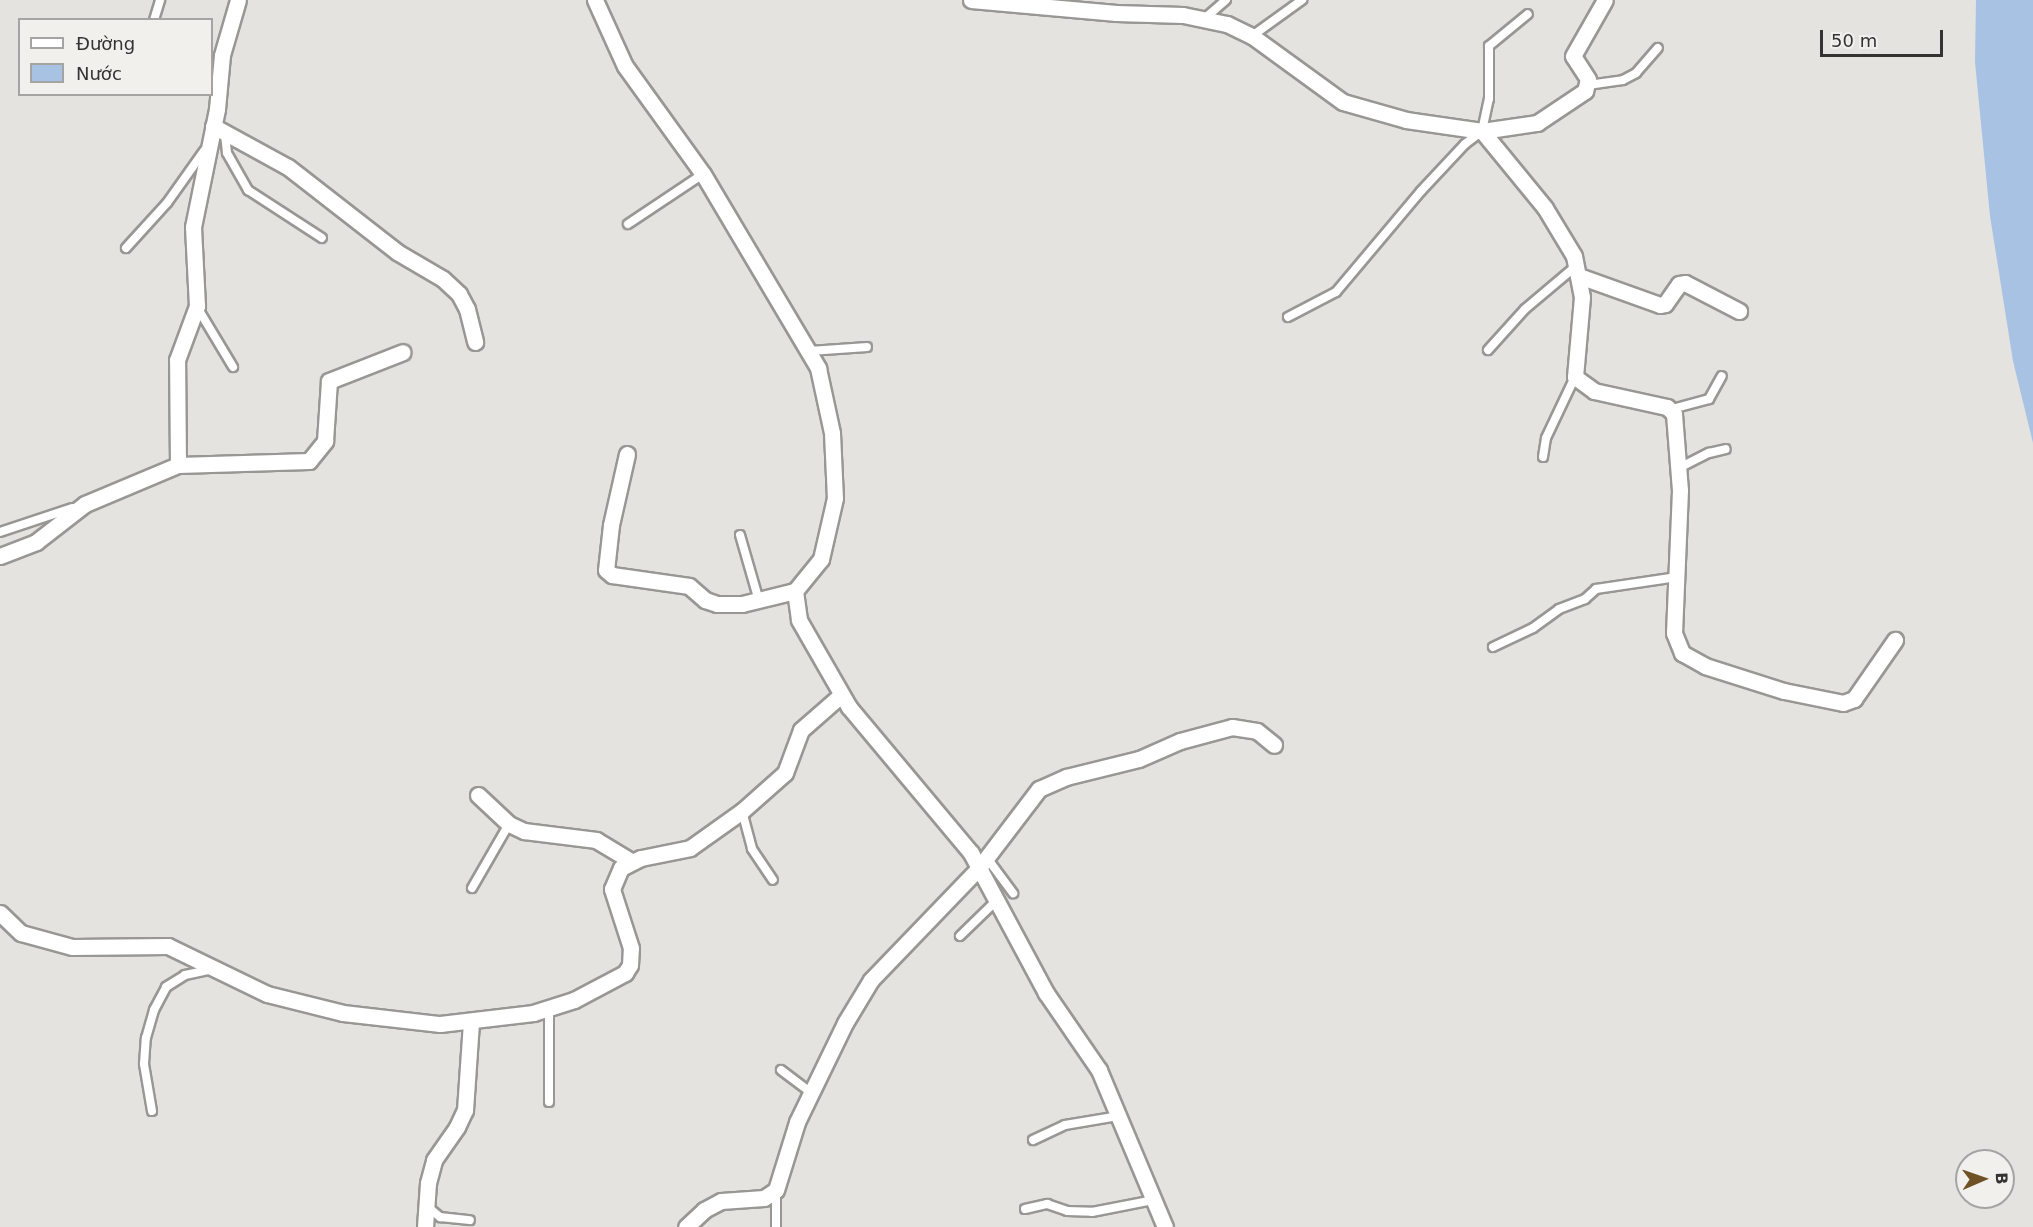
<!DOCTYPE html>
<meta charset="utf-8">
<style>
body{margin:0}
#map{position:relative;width:2033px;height:1227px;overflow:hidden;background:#e4e3e0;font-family:"DejaVu Sans",sans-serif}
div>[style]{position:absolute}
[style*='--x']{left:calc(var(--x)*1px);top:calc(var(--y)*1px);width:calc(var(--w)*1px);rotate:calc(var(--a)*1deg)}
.water>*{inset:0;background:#a7c2e3}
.roads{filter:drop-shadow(2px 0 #989794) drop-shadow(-2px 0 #989794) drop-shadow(0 2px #989794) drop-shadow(0 -2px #989794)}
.service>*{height:8px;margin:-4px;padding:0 4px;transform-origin:4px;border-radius:4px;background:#fff}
.minor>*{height:15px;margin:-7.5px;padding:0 7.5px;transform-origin:7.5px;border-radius:7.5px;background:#fff}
span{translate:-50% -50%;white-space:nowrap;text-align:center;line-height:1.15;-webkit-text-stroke:6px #f1f0ed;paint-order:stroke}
.legend{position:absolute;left:18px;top:18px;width:195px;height:78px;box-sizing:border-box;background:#f1f0ed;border:2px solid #a5a4a2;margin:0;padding:8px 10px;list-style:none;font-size:18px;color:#333331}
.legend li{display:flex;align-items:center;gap:12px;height:30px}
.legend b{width:30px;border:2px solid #a5a4a2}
.north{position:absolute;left:1955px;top:1149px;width:60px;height:60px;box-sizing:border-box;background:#f1f0ed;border:2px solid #a5a4a2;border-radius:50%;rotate:88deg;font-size:16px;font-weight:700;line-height:24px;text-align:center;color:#333331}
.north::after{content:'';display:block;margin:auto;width:21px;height:27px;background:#6e5225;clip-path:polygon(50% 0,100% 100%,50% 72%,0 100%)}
.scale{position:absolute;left:1820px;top:30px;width:123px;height:27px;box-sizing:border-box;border:3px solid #333331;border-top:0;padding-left:8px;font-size:18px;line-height:21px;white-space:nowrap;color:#333331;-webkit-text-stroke:4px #f1f0ed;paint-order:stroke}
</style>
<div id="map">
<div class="water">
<div style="clip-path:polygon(1976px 0,2033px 0,2033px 443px,2013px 361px,1990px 216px,1975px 62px)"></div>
</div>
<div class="roads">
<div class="service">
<div style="--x:1204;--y:19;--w:29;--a:-41"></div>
<div style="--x:154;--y:20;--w:21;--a:-73"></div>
<div style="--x:1252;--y:36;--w:62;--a:-35.8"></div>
<div style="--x:1588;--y:85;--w:35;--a:-8"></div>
<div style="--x:1623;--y:80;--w:15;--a:-28"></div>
<div style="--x:1636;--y:73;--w:33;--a:-49"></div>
<div style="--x:225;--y:134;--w:19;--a:84"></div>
<div style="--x:227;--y:153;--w:43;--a:60.4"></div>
<div style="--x:248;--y:190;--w:88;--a:33"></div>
<div style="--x:628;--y:224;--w:90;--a:-33.7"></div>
<div style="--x:126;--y:248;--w:61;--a:-47.7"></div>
<div style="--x:167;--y:203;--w:64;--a:-54.6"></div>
<div style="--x:197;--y:307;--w:70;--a:59"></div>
<div style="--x:1288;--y:317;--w:54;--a:-27.5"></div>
<div style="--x:1336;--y:292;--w:132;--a:-49.9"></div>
<div style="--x:1421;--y:191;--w:64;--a:-46.9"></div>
<div style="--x:1465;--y:144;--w:21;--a:-37"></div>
<div style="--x:1482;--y:131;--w:33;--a:-78"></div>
<div style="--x:1489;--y:99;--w:53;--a:-90"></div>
<div style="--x:1489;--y:46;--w:50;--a:-39.4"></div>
<div style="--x:1488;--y:350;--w:55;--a:-47.9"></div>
<div style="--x:1525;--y:309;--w:67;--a:-40.1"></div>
<div style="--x:810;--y:351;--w:57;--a:-4"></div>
<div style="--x:1672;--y:409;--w:38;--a:-15"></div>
<div style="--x:1709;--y:399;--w:26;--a:-61"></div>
<div style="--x:1543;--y:457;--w:19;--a:-81"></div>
<div style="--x:1546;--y:438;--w:68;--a:-64.6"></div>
<div style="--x:1677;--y:469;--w:36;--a:-27"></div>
<div style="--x:1709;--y:453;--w:17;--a:-13"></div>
<div style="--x:0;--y:532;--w:76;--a:-18.4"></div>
<div style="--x:740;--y:535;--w:69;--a:73.9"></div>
<div style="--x:1493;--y:647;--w:44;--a:-25.4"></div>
<div style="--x:1533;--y:628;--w:32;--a:-36"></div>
<div style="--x:1559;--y:609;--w:28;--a:-21"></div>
<div style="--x:1585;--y:599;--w:15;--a:-42"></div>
<div style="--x:1596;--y:589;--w:82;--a:-8.4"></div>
<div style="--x:742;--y:811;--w:39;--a:75"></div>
<div style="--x:752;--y:849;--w:37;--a:56"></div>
<div style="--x:987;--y:858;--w:44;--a:53.4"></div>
<div style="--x:472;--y:888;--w:74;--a:-60"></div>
<div style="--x:960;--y:936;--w:50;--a:-44.2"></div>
<div style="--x:549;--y:1008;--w:94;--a:90"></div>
<div style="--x:781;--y:1070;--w:38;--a:37"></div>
<div style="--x:152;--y:1111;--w:48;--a:-99.7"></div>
<div style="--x:144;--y:1064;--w:26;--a:-86"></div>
<div style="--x:146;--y:1038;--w:29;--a:-74"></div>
<div style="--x:154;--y:1010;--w:26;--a:-62"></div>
<div style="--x:166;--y:987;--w:22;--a:-32"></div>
<div style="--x:185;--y:975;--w:25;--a:-12"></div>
<div style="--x:1033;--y:1140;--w:35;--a:-25"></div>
<div style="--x:1065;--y:1125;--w:55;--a:-9.5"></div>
<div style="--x:776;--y:1192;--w:35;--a:90"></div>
<div style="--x:428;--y:1207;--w:16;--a:40"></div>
<div style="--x:440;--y:1217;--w:30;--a:6"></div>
<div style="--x:1025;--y:1209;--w:23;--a:-13"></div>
<div style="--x:1047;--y:1204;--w:21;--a:19"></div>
<div style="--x:1067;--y:1211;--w:25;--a:2"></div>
<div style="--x:1092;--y:1212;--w:62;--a:-11.1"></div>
</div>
<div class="minor">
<div style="--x:595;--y:0;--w:72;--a:65.6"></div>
<div style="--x:625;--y:66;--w:133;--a:54.2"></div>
<div style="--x:703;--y:174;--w:226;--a:59.3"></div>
<div style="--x:818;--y:368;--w:66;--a:77.8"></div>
<div style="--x:832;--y:433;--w:65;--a:87.4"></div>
<div style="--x:835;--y:498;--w:63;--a:102.9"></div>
<div style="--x:821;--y:559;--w:41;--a:129.1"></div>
<div style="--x:795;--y:591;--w:29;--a:82"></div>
<div style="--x:799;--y:620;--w:100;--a:60.1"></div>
<div style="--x:849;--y:707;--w:190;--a:50.1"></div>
<div style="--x:971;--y:853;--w:159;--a:61.8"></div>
<div style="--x:1046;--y:993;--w:93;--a:55.5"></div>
<div style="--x:1099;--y:1070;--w:170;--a:67.2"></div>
<div style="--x:971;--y:0;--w:146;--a:5.1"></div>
<div style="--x:1116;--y:13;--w:67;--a:1.7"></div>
<div style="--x:1183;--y:15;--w:45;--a:11.6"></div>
<div style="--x:1227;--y:24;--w:28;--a:26"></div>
<div style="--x:1252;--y:36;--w:112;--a:36"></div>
<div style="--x:1343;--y:102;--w:66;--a:15.9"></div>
<div style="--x:1406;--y:120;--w:77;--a:8.2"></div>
<div style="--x:1482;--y:131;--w:99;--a:50.7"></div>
<div style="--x:1545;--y:208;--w:56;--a:58.9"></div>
<div style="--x:1574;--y:256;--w:42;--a:79"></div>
<div style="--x:1582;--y:297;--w:80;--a:95"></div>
<div style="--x:1575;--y:377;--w:24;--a:36"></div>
<div style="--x:1594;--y:391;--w:75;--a:12.4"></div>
<div style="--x:1667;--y:407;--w:10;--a:45"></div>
<div style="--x:1674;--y:414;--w:76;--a:85.5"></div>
<div style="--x:1680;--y:490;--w:143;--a:92.4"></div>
<div style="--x:1674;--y:633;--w:22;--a:68"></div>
<div style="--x:1682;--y:653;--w:26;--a:29"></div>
<div style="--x:1705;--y:666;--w:83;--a:17.6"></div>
<div style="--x:1784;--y:691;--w:60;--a:11.5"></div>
<div style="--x:1843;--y:703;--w:12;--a:-20"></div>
<div style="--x:1854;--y:699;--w:72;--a:-55.2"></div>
<div style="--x:213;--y:126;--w:85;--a:28.7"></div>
<div style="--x:288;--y:167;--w:138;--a:37.9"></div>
<div style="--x:397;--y:252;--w:53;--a:30.4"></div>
<div style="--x:443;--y:279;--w:22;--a:43"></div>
<div style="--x:459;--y:294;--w:17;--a:62"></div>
<div style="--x:467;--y:309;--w:34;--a:76"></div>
<div style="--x:1482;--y:131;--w:56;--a:-8.3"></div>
<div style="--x:1537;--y:123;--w:58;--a:-33.7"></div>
<div style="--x:1585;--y:91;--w:12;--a:-76"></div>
<div style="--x:1588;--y:79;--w:27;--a:-123"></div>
<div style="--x:1573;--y:56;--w:64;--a:-60.3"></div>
<div style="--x:1579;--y:276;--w:86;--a:19.7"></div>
<div style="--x:1660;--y:305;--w:5;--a:-11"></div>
<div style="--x:1665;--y:304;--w:24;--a:-55"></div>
<div style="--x:1679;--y:284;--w:6;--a:-9"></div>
<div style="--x:1685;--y:283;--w:61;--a:27.4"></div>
<div style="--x:627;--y:454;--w:73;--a:102.7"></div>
<div style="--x:611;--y:525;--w:45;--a:96.3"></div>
<div style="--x:606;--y:570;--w:8;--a:40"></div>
<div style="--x:612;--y:575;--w:78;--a:8.1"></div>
<div style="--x:689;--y:586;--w:21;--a:41"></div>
<div style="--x:705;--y:600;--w:13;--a:18"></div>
<div style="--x:717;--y:604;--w:25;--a:0"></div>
<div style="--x:742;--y:604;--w:55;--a:-13.8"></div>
<div style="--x:178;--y:465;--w:105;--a:-90.5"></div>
<div style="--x:177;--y:360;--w:58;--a:-69.7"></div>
<div style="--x:197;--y:306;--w:79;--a:-92.9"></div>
<div style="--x:193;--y:227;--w:120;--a:-78.5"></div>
<div style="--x:217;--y:109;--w:54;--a:-84.7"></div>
<div style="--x:222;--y:55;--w:57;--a:-73.8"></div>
<div style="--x:0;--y:556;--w:39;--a:-21"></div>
<div style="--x:36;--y:542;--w:62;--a:-37.8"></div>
<div style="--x:85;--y:504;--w:101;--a:-22.8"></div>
<div style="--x:178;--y:465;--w:131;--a:-1.7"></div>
<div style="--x:309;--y:461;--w:26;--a:-51"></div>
<div style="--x:325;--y:441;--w:60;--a:-86.2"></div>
<div style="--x:329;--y:381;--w:79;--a:-21.4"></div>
<div style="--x:478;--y:795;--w:42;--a:43.1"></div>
<div style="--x:509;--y:824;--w:17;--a:25"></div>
<div style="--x:524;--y:831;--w:73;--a:7.1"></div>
<div style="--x:596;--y:840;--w:41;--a:31"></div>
<div style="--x:0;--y:913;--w:29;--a:44"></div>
<div style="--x:21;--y:933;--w:53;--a:15.4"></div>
<div style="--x:72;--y:947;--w:96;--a:-0.6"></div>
<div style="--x:168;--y:946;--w:110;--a:25.9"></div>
<div style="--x:267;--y:994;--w:78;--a:14"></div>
<div style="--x:343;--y:1013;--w:98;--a:6.5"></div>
<div style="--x:440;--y:1024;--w:94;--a:-6.7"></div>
<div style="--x:533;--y:1013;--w:43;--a:-17.6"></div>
<div style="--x:574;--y:1000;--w:58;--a:-27.9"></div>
<div style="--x:625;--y:973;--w:9;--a:-58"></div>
<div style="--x:630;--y:965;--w:17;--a:-87"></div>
<div style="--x:631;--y:948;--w:62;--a:-107.9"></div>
<div style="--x:612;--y:889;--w:23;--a:-67"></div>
<div style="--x:621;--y:868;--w:22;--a:-27"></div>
<div style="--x:641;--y:858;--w:50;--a:-11.5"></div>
<div style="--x:690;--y:848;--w:64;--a:-35.4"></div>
<div style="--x:742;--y:811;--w:57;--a:-41.5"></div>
<div style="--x:785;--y:773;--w:46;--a:-69.6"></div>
<div style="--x:801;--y:730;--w:53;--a:-41.2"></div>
<div style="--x:425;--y:1227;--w:44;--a:-86.1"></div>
<div style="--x:428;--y:1183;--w:24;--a:-75"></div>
<div style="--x:434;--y:1160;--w:40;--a:-55.1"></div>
<div style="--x:457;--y:1127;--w:19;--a:-65"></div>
<div style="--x:465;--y:1110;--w:87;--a:-86.1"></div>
<div style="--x:686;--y:1227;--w:25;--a:-43"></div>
<div style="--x:704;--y:1210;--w:19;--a:-28"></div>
<div style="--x:721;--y:1201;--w:43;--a:-4"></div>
<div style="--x:764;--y:1198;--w:14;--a:-34"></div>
<div style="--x:776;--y:1190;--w:71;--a:-72.8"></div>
<div style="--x:797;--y:1122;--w:110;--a:-64.1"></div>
<div style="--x:845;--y:1023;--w:50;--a:-58.8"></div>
<div style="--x:871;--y:980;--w:154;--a:-46.1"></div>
<div style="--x:978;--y:869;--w:101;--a:-52.7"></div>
<div style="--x:1039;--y:789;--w:30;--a:-24"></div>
<div style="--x:1066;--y:777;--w:75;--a:-13.9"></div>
<div style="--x:1139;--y:759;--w:45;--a:-23.7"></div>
<div style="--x:1180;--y:741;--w:54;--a:-15.1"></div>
<div style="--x:1232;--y:727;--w:25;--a:9"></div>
<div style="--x:1257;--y:731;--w:22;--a:39"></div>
</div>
</div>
<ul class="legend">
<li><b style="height:8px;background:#fff"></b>Đường</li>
<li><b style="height:16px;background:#a7c2e3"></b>Nước</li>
</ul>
<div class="north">B</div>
<div class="scale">50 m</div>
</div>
